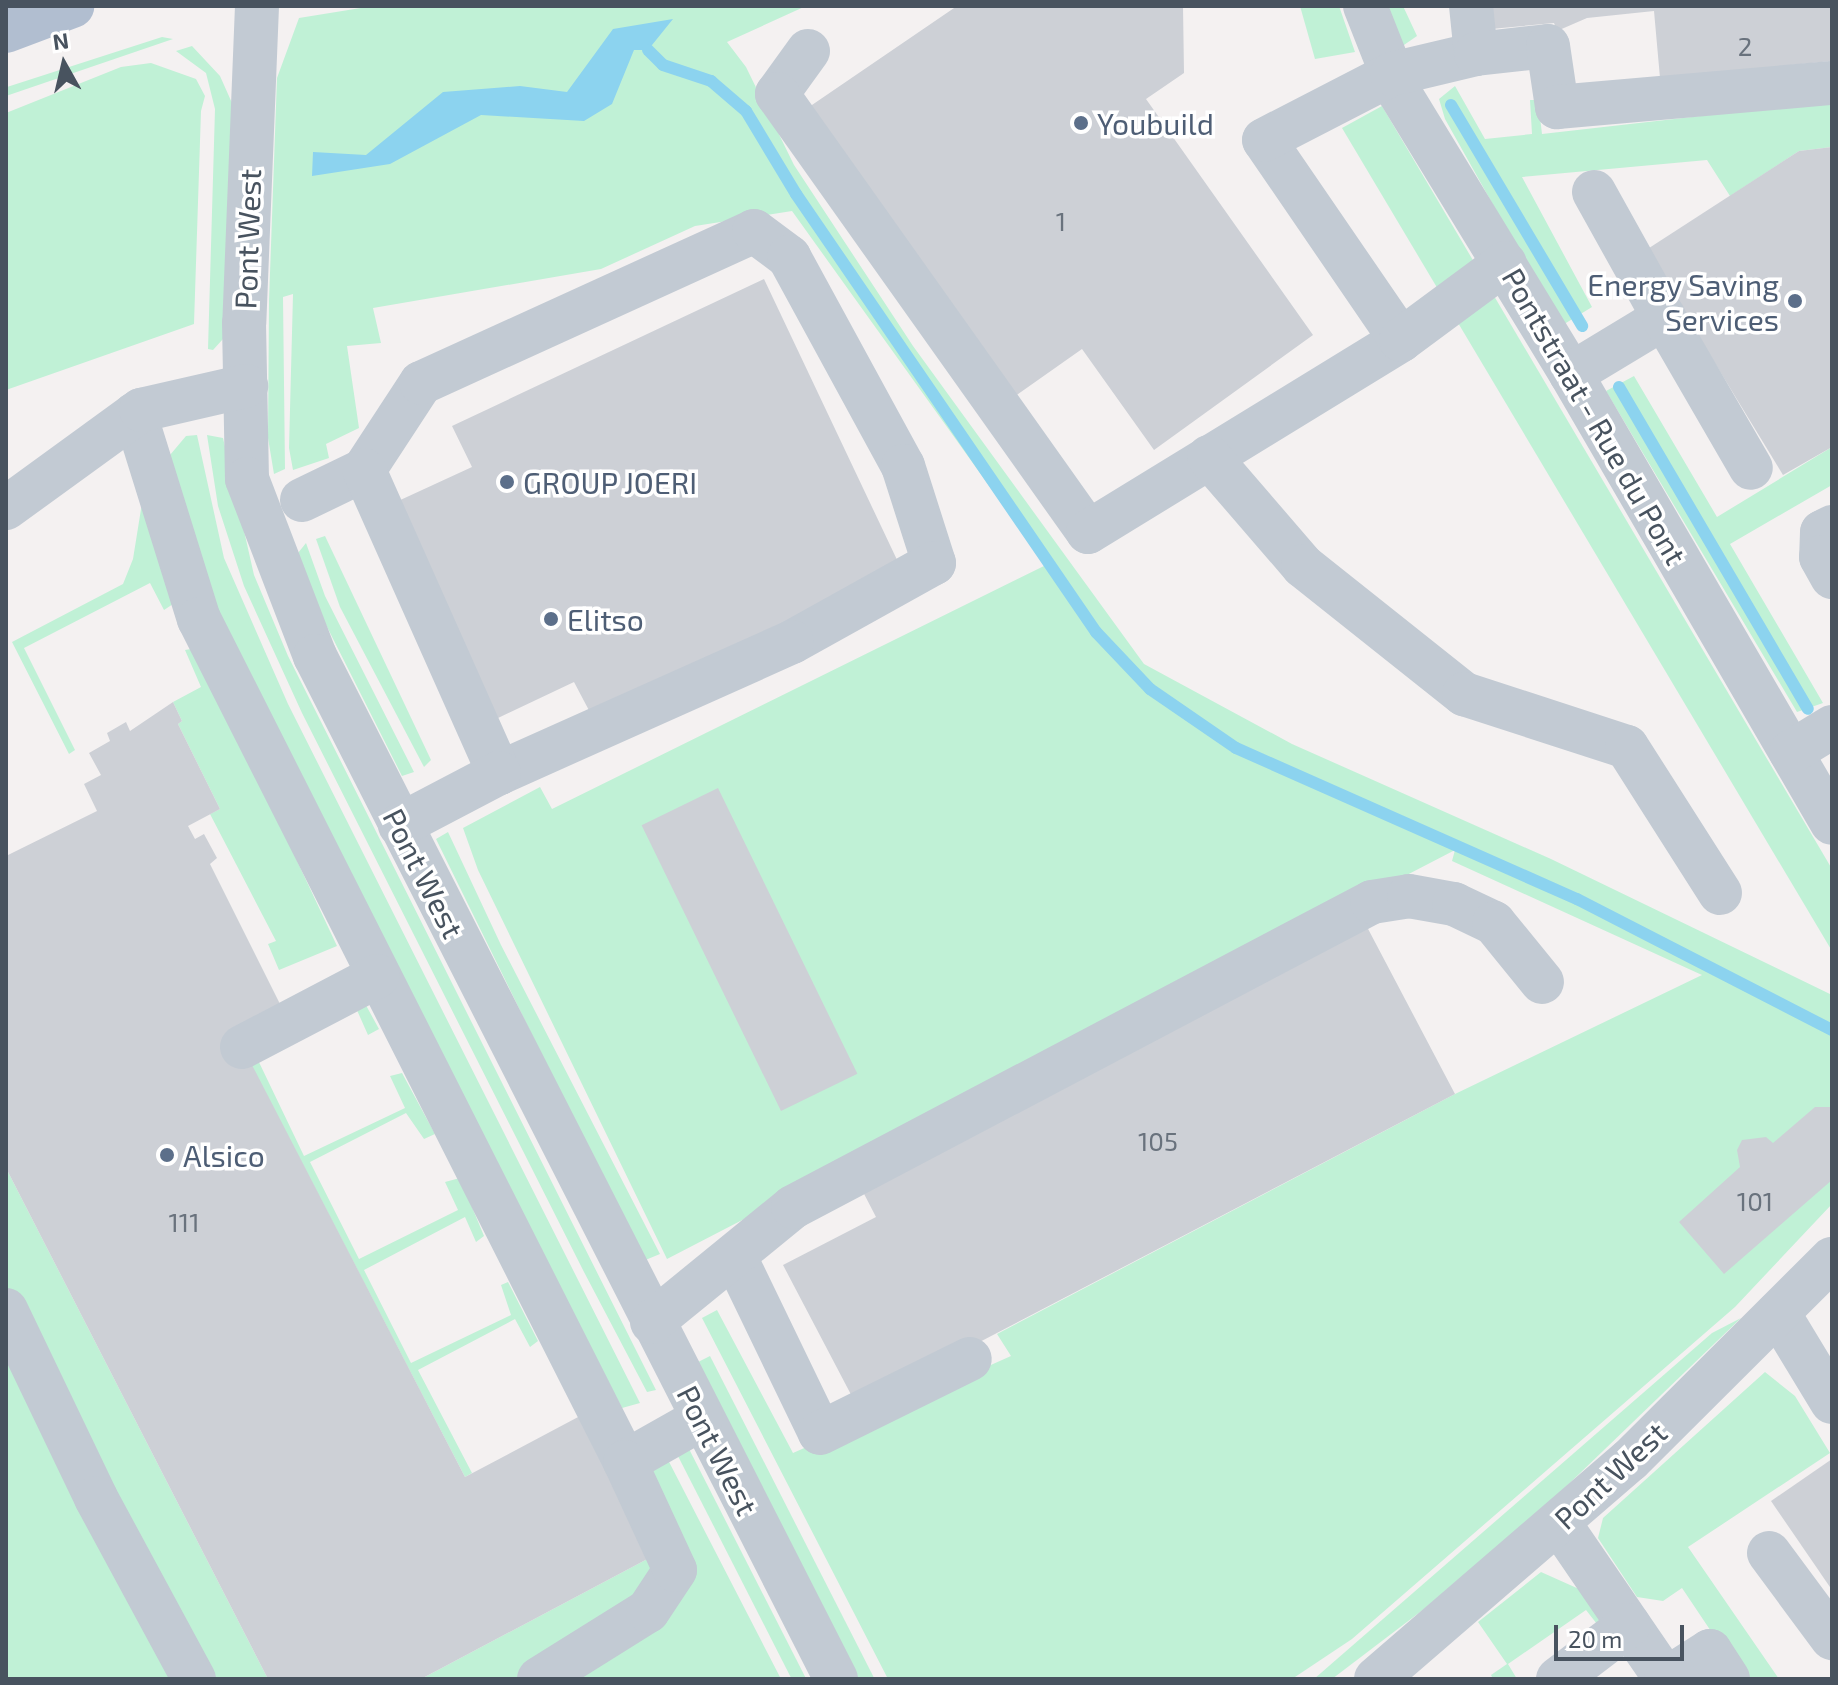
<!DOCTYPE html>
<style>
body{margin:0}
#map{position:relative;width:1838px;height:1685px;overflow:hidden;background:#f4f1f1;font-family:"Exo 2",sans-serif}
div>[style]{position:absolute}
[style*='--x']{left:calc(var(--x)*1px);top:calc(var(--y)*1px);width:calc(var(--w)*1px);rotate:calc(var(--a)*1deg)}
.green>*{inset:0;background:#c0f1d6;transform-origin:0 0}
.water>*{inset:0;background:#8cd3ef}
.stream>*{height:12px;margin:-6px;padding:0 6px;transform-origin:6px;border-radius:6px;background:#8cd3ef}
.building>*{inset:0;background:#cdd0d6;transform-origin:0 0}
.minor>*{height:44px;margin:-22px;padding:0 22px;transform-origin:22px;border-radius:22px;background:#c2cad3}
.major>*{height:44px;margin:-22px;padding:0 22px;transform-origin:22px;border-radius:22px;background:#b1bed0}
.dots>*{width:22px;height:22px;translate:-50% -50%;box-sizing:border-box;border:4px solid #fff;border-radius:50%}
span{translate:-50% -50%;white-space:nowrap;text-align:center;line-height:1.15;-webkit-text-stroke:7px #fff;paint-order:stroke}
.number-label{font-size:26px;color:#69727d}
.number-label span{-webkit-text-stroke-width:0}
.service-label{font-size:30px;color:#4e5e75}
.left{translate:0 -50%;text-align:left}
.right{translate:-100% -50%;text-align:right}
.street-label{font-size:30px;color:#48535f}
.frame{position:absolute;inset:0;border:8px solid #48535f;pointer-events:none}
.north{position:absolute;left:24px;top:24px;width:80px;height:80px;-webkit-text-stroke:6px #fff;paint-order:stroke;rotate:352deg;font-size:22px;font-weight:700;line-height:32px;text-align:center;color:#48535f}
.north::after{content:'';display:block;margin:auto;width:28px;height:36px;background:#48535f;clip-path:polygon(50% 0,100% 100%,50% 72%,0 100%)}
.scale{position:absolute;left:1554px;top:1625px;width:130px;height:36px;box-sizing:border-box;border:4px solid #48535f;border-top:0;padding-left:10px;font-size:24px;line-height:28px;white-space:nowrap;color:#48535f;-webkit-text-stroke:6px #fff;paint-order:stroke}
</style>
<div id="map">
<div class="green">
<div style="clip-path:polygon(373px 6px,806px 6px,727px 42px,746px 67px,794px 165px,913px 346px,1144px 664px,1292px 744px,1551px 859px,1832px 995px,1832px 1204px,1735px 1307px,1352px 1639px,1292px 1679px,888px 1679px,702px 1318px,717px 1310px,793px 1453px,1011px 1356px,997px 1334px,1455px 1094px,1702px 975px,1452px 861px,1455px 850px,667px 1259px,478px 870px,463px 828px,540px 787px,552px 809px,1046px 565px,792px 211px,695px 226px,601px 269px,373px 308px,381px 343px,347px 346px,359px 428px,326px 444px,329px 458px,293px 470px,289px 448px,293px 294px,283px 297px,285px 469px,274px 474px,268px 438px,269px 301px,277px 78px,299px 18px)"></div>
<div style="clip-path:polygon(1300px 6px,1339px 6px,1355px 52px,1315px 59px)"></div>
<div style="clip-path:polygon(1385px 6px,1403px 6px,1417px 36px,1401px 47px)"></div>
<div style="clip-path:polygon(162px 37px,173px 39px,6px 96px,7px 87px)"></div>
<div style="clip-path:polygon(192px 46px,220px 76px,232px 103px,223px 339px,213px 350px,208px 349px,215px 109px,206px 73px,176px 51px)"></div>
<div style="clip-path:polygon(151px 63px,196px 79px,205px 96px,201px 111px,194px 324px,6px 390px,6px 113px,121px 67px)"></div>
<div style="clip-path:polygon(1455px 86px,1485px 139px,1532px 134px,1530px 100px,1538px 100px,1542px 134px,1832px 101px,1832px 147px,1799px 151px,1730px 196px,1707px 160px,1522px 177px,1592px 307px,1561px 326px,1445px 119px,1439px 99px)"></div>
<div style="clip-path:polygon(1382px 106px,1832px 869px,1832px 951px,1342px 128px)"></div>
<div style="clip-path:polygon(1634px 376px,1717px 517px,1832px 447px,1832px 485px,1730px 544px,1823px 703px,1797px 712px,1606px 391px)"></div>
<div style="clip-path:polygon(197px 435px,224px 558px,288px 704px,640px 1403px,622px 1408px,212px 615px,170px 455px,186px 436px)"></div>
<div style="clip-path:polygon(207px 435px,223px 438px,254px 575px,288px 656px,656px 1390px,647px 1392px,584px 1272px,302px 713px,244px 586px,218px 506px)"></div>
<div style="clip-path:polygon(142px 503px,173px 604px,164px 610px,150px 583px,24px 648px,75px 750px,69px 754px,12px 642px,123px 584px,133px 559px)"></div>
<div style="clip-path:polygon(325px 536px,431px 760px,424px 767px,340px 607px,316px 539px)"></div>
<div style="clip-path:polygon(306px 543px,325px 596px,414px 772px,402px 776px,307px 587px,298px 553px)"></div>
<div style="clip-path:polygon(197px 648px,337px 946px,279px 970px,268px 944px,276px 941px,210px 814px,220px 809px,178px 724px,182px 721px,173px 702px,201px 687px,185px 650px)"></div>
<div style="clip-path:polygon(448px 832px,501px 945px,660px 1254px,643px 1261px,436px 839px)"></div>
<div style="clip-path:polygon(362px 998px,379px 1029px,368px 1035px,356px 1008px,257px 1058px,304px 1156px,405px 1108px,390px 1076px,402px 1073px,435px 1134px,424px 1139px,406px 1113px,310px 1162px,359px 1259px,458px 1210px,445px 1182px,460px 1178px,484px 1236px,476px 1242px,465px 1217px,364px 1270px,411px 1363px,511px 1315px,501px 1285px,508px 1282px,538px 1341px,530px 1347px,515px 1319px,418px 1370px,472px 1473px,465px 1477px,245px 1053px)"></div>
<div style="clip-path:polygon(6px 1168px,268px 1679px,6px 1679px)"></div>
<div style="clip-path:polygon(1741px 1318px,1549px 1503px,1424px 1609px,1332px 1679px,1314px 1679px,1712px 1333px)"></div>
<div style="left:710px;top:1356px;width:364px;height:20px;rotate:63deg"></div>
<div style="clip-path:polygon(1765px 1372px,1795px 1396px,1830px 1453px,1688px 1547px,1779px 1679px,1743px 1679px,1682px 1588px,1663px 1601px,1637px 1597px,1598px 1538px,1603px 1518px)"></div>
<div style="left:688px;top:1447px;width:261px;height:13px;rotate:63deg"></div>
<div style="clip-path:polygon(666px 1456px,781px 1679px,421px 1679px,653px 1556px,648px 1473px)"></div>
<div style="clip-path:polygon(1541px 1572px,1579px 1589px,1609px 1630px,1604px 1633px,1586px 1610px,1508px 1664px,1517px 1679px,1493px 1679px,1491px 1675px,1507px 1664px,1478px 1622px)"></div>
</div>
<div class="water">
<div style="clip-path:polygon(673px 19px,648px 50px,634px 50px,612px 104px,584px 121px,481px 115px,390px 164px,312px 176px,313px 152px,366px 155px,443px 92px,520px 86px,567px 92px,613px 29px)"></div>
</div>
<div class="stream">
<div style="--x:648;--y:50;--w:21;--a:45"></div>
<div style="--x:663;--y:65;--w:51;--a:18.4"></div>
<div style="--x:711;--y:81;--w:46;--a:40.6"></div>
<div style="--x:746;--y:111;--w:97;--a:58.9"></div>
<div style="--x:796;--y:194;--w:531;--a:55.59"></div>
<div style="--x:1096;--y:632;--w:79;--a:46.5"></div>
<div style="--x:1150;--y:689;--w:104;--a:34.5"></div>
<div style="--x:1236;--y:748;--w:373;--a:23.9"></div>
<div style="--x:1577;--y:899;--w:287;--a:27.2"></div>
<div style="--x:1451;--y:105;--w:257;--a:59.3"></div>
<div style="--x:1619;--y:387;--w:373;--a:59.6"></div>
</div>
<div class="building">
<div style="clip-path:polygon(957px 6px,1183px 6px,1184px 73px,1146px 99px,1313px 335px,1154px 450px,1082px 349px,1014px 397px,809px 107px)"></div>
<div style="clip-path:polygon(1489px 6px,1832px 6px,1832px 61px,1660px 78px,1654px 11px,1587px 18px,1557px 31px,1554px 23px,1491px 29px)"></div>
<div style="clip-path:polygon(1832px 147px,1832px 447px,1783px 475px,1646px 250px,1799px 151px)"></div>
<div style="clip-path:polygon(764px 279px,899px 564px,593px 718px,574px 682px,498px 718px,396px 502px,472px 467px,452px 426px)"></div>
<div style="clip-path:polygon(173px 702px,182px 721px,178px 724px,220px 809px,188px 826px,195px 839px,204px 834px,217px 858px,210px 864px,284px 1012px,236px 1034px,465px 1477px,580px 1416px,653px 1556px,421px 1679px,268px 1679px,6px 1168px,6px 856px,97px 811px,84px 784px,101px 775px,89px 753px,110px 741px,107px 733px,126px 722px,130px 731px)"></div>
<div style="left:718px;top:788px;width:318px;height:85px;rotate:64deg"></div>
<div style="clip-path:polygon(1366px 925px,1455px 1094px,857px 1406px,783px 1265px,876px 1217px,861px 1188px)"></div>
<div style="clip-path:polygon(1815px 1107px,1832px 1107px,1832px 1180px,1724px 1274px,1679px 1222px,1740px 1167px,1737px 1150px,1742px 1140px,1766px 1137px,1773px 1143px)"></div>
<div style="clip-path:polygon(1832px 1459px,1832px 1590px,1771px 1501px)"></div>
</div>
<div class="minor">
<div style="--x:257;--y:6;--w:317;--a:92.3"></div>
<div style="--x:244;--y:323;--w:156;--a:88.9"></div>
<div style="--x:247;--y:479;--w:190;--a:69"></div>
<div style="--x:315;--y:656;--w:1148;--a:63.01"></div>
<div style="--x:1365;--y:6;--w:92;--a:68.4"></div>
<div style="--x:1399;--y:92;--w:330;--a:58.6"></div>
<div style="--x:1571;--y:374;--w:519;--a:59.83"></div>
<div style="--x:808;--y:51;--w:53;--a:125.8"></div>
<div style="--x:777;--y:94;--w:537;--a:54.62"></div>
<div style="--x:1088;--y:532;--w:367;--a:-31.5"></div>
<div style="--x:1401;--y:340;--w:242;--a:-124.4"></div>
<div style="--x:1264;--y:140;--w:144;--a:-27.3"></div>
<div style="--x:1392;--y:74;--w:86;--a:-13.4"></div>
<div style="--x:1476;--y:54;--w:48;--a:-95.9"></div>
<div style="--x:1476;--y:54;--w:72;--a:-6.3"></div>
<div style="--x:1548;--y:46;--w:62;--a:81.6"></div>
<div style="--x:1557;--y:107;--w:276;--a:-5"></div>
<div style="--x:1594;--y:192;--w:144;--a:60.9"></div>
<div style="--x:1401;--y:340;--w:129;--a:-36.5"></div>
<div style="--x:1571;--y:374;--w:109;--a:-31.1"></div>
<div style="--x:1664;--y:318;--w:173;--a:59.9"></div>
<div style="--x:135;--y:414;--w:215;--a:72.7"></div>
<div style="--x:199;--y:619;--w:945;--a:63.19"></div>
<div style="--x:625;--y:1462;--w:87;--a:-29.5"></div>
<div style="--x:1209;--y:457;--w:144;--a:49.2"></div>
<div style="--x:1303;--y:566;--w:206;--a:38.5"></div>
<div style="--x:1464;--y:694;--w:171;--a:18"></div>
<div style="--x:1627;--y:747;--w:173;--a:57.5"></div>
<div style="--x:364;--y:470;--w:104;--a:-56.8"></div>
<div style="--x:421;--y:383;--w:366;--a:-24.5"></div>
<div style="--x:754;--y:231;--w:44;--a:36.6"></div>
<div style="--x:789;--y:257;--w:238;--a:61.4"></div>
<div style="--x:903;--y:466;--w:102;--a:72.3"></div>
<div style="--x:934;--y:563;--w:162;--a:150.9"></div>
<div style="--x:792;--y:642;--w:321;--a:155.9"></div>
<div style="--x:302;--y:500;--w:69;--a:-25.8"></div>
<div style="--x:364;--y:470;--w:332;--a:66"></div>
<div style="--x:499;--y:773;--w:112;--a:152.3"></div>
<div style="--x:6;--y:508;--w:167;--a:-36"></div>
<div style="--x:141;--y:410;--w:108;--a:-12.9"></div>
<div style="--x:1832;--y:527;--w:11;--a:153"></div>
<div style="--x:1822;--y:532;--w:25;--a:92"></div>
<div style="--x:1821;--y:557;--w:23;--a:61"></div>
<div style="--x:1791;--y:752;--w:48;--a:-31.4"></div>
<div style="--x:242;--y:1047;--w:153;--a:-27.6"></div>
<div style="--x:735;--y:1257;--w:195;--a:64.2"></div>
<div style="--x:820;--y:1433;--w:167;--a:-26.3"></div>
<div style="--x:6;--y:1310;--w:208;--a:64.4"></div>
<div style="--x:96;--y:1498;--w:206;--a:61.6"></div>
<div style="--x:1778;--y:1313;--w:104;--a:58.8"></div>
<div style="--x:652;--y:1322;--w:182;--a:-39.2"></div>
<div style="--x:793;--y:1207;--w:654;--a:-27.78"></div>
<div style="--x:1372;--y:902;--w:37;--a:-9"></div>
<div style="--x:1409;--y:896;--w:46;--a:10.1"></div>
<div style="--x:1454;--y:904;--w:44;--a:25.4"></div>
<div style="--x:1494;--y:923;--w:76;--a:50.9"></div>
<div style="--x:1559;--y:1523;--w:189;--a:55.6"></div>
<div style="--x:1769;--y:1553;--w:106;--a:53.5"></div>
<div style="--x:539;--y:1679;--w:128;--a:-32"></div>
<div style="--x:648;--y:1611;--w:49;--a:-56.6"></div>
<div style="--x:675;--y:1570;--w:119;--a:-114.8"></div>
<div style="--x:1376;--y:1679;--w:335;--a:-40.8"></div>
<div style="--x:1630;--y:1460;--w:285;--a:-44.9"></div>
<div style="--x:1558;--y:1679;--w:89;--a:-37.3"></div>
<div style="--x:1666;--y:1679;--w:52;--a:-32.5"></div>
<div style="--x:1710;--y:1651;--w:33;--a:57"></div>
</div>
<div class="major">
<div style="--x:6;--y:31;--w:71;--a:-20.7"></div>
</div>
<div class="dots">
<div style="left:1081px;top:123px;background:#5c6f8a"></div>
<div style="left:1795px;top:301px;background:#5c6f8a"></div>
<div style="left:507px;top:482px;background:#5c6f8a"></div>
<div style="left:551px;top:619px;background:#5c6f8a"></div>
<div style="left:167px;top:1155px;background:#5c6f8a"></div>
</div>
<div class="number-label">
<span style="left:1745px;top:46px">2</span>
<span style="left:1061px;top:221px">1</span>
<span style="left:1158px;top:1141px">105</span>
<span style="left:1755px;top:1201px">101</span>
<span style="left:184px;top:1222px">111</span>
</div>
<div class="service-label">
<span class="left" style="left:1097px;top:123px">Youbuild</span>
<span class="right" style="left:1779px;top:301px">Energy Saving<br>Services</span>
<span class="left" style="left:523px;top:482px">GROUP JOERI</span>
<span class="left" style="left:567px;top:619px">Elitso</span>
<span class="left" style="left:183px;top:1155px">Alsico</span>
</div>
<div class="street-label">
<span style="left:247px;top:239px;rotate:-88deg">Pont West</span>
<span style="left:1595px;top:416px;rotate:60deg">Pontstraat - Rue du Pont</span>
<span style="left:424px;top:873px;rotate:63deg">Pont West</span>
<span style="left:718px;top:1450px;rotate:63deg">Pont West</span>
<span style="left:1610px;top:1475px;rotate:-43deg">Pont West</span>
</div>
<div class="frame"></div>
<div class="north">N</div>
<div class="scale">20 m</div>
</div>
